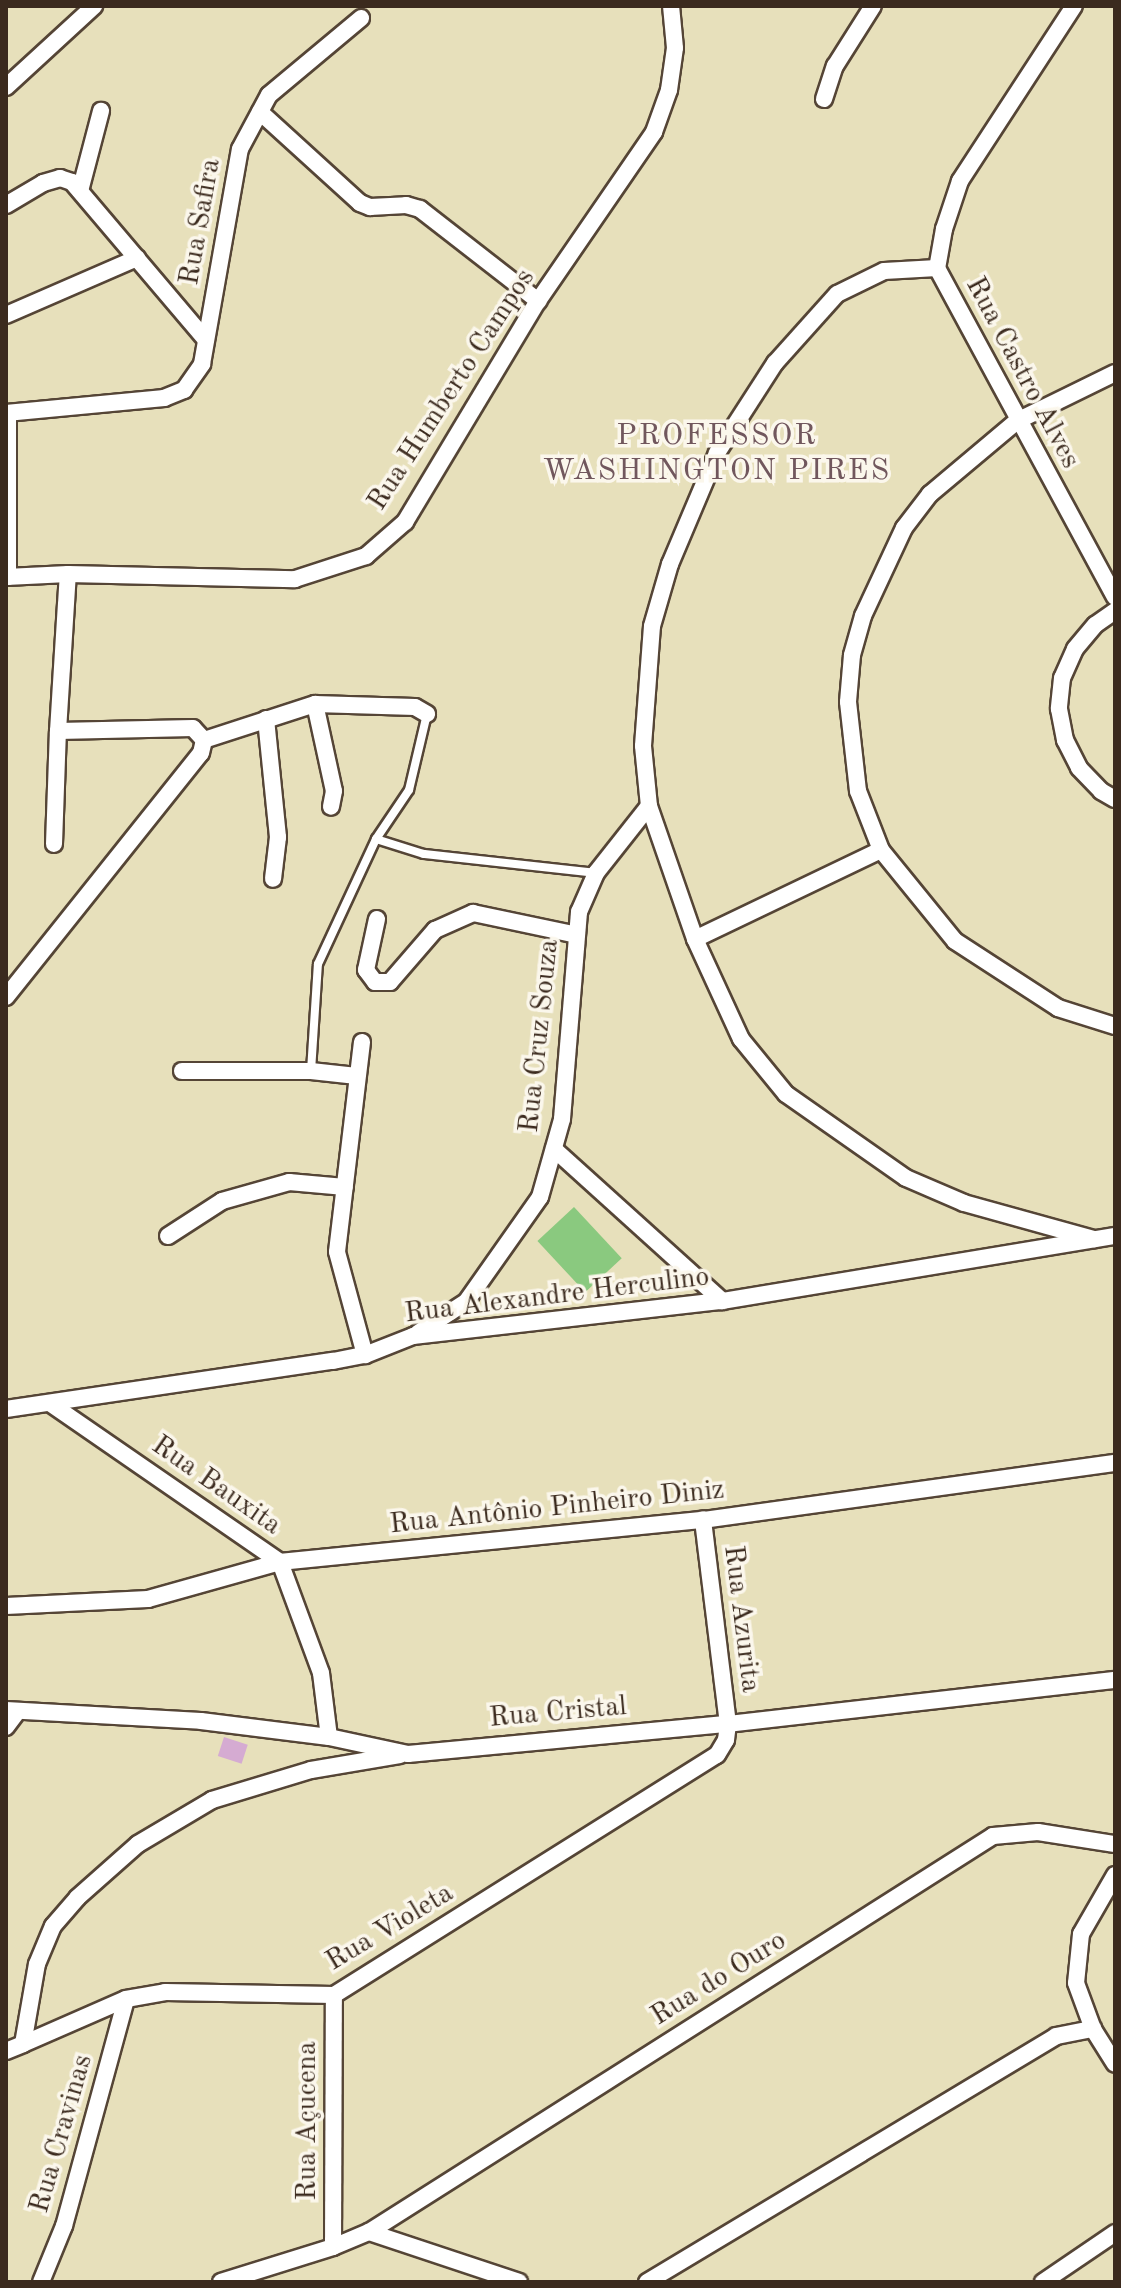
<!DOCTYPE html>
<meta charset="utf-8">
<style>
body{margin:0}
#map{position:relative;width:1121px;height:2288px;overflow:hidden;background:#e7e0bb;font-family:"Old Standard TT",serif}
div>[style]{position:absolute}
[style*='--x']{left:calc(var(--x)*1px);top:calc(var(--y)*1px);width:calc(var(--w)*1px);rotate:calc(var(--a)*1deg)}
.green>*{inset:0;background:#8ac97f;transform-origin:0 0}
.building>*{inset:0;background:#d5abd2;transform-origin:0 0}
.roads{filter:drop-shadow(2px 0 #554536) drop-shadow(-2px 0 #554536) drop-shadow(0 2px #554536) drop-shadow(0 -2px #554536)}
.lane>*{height:8px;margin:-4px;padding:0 4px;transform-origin:4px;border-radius:4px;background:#fff}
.street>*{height:16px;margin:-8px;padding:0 8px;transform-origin:8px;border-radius:8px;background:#fff}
span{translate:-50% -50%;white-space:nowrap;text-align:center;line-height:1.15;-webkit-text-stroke:7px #fbf7ec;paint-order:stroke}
.street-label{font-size:28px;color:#3b2a1e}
.neighbourhood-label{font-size:30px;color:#71575d;letter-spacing:2px}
.frame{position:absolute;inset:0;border:8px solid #3b2a1e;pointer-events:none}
</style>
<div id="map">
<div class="green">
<div style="left:574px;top:1207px;width:70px;height:50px;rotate:47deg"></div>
</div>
<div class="building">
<div style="left:224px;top:1737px;width:25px;height:20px;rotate:18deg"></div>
</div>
<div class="roads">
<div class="lane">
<div style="--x:427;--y:714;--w:78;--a:103.3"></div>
<div style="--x:409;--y:790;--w:59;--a:124"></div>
<div style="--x:376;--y:839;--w:50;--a:17.4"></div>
<div style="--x:424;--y:854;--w:172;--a:6.3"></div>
<div style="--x:311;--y:1071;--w:107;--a:-86.3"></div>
<div style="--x:318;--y:964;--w:138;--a:-65.1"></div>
</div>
<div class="street">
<div style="--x:1074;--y:6;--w:209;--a:123.1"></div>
<div style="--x:960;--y:181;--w:51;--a:108.4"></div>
<div style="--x:944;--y:229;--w:40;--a:100"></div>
<div style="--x:937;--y:268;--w:374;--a:61.6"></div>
<div style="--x:6;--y:87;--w:120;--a:-42.6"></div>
<div style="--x:824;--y:99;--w:35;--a:-72"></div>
<div style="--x:835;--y:66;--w:71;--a:-57.7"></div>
<div style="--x:260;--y:112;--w:135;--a:42.3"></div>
<div style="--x:360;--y:203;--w:11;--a:22"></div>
<div style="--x:370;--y:207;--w:36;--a:-3"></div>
<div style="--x:406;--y:205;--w:15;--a:16"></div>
<div style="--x:420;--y:209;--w:150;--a:37.9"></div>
<div style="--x:80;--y:191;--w:83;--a:-75.3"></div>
<div style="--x:6;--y:205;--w:43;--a:-30.7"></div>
<div style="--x:43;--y:183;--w:18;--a:-16"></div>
<div style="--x:60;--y:178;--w:13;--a:18"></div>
<div style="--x:72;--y:182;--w:207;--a:49.7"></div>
<div style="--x:937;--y:268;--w:53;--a:176.8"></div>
<div style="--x:884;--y:271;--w:52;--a:153.9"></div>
<div style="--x:837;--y:294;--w:93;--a:131.9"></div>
<div style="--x:775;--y:363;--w:107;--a:122.8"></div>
<div style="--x:717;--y:453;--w:121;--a:112.9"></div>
<div style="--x:670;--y:564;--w:65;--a:106.2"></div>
<div style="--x:652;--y:626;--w:120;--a:94.3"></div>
<div style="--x:643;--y:746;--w:60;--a:84.3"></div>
<div style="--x:649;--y:806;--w:141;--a:70.9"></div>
<div style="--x:695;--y:939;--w:110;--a:65.3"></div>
<div style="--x:741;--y:1039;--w:71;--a:50.7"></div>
<div style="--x:786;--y:1094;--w:146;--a:35"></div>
<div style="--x:906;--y:1178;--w:63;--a:23.3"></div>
<div style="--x:964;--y:1203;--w:135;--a:15.5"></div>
<div style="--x:6;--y:315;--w:143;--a:-23.5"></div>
<div style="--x:1115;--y:373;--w:109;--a:153.9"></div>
<div style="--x:1017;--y:421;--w:114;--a:140"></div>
<div style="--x:930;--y:494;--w:43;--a:127.4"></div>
<div style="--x:904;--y:528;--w:97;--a:115"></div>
<div style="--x:863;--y:616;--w:41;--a:105.8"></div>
<div style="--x:852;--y:655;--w:47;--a:94.9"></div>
<div style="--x:848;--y:702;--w:90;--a:83.6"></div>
<div style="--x:858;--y:791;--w:63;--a:68.7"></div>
<div style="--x:881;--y:850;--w:117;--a:50.9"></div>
<div style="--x:955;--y:941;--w:123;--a:33"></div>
<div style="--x:1058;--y:1008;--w:60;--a:17.5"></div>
<div style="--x:6;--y:413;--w:159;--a:-5.4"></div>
<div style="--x:164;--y:398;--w:22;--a:-22"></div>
<div style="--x:184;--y:390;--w:32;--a:-55"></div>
<div style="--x:202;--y:364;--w:218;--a:-80"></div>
<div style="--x:240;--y:149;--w:61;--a:-61.8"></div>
<div style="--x:269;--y:95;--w:120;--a:-39.9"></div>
<div style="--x:8;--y:414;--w:163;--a:90"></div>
<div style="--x:6;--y:577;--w:62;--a:-2.8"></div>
<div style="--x:68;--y:574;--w:227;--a:1.3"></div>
<div style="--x:295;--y:579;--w:75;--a:-17.9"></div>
<div style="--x:366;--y:556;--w:52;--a:-41.1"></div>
<div style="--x:405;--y:522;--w:258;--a:-59"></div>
<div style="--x:538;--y:301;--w:205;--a:-55.5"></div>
<div style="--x:654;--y:132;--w:45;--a:-70.3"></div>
<div style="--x:669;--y:90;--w:42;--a:-81.9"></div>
<div style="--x:675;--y:48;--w:42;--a:-95.4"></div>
<div style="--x:1115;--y:611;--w:24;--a:145"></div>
<div style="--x:1095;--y:625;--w:31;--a:130"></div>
<div style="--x:1075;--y:649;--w:32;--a:114"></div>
<div style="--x:1062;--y:678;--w:31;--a:96"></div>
<div style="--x:1059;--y:709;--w:32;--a:79"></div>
<div style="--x:1065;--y:740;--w:31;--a:63"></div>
<div style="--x:1079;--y:768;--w:32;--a:46"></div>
<div style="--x:1101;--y:791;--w:16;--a:30"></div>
<div style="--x:315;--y:704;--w:89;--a:77.7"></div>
<div style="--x:334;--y:791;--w:16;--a:101"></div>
<div style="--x:266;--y:719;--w:119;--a:84.2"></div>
<div style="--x:278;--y:837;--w:42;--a:96.8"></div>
<div style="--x:204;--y:740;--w:117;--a:-18"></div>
<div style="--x:315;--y:704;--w:100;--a:1.7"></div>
<div style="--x:415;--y:707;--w:14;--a:30"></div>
<div style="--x:54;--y:844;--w:113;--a:-88"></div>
<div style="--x:377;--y:919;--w:52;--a:102.2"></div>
<div style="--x:366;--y:970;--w:15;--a:53"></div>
<div style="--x:375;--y:982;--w:15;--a:0"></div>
<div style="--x:390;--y:982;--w:69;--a:-49.1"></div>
<div style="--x:435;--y:930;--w:42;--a:-24.1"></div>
<div style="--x:473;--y:913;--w:106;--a:11.9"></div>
<div style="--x:695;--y:939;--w:206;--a:-25.6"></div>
<div style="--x:6;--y:997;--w:312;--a:-51.4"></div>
<div style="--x:201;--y:753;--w:13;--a:-77"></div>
<div style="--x:204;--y:740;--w:16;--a:-133"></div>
<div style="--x:193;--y:728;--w:135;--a:178.7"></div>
<div style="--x:58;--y:731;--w:157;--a:-86.4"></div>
<div style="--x:362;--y:1042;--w:211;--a:96.8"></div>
<div style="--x:337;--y:1252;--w:107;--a:74.8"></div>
<div style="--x:182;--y:1071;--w:129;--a:0"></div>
<div style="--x:311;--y:1071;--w:46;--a:6.2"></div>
<div style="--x:554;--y:1149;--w:227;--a:42.1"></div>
<div style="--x:168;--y:1236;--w:64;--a:-32.9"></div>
<div style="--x:222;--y:1201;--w:70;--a:-15.8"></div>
<div style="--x:289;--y:1182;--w:56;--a:5.1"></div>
<div style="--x:418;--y:1333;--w:57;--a:-32.9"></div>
<div style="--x:466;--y:1302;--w:128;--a:-54.8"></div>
<div style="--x:540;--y:1197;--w:81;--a:-74.2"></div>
<div style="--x:562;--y:1119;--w:208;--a:-85.3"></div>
<div style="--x:579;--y:912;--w:43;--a:-66.4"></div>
<div style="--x:596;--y:873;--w:85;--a:-51.7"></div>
<div style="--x:51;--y:1404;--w:278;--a:34.6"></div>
<div style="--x:280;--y:1562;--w:118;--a:69.7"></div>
<div style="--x:321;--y:1673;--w:64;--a:82.9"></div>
<div style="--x:6;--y:1409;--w:331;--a:-8.4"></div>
<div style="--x:333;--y:1361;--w:33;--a:-11"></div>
<div style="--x:365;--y:1355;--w:52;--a:-21.6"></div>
<div style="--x:413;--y:1336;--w:311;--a:-6.5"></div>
<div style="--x:722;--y:1301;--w:398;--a:-9.4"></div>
<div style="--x:6;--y:1606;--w:142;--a:-2.8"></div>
<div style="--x:148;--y:1599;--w:137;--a:-15.7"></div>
<div style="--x:280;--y:1562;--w:425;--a:-5.7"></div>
<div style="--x:703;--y:1520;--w:416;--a:-7.9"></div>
<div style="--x:6;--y:1710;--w:195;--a:3.2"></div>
<div style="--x:201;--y:1721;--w:129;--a:7.1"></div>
<div style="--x:329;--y:1737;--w:81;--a:12.1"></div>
<div style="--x:408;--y:1754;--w:321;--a:-5.4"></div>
<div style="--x:728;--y:1724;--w:389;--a:-6.5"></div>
<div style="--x:6;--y:1727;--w:20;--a:-53"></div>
<div style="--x:1115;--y:1875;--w:68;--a:120"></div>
<div style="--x:1081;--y:1934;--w:49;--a:95.8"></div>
<div style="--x:1076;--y:1983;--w:49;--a:69.7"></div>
<div style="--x:1093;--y:2029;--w:41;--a:57.8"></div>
<div style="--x:23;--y:2044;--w:112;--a:-23.6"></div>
<div style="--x:126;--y:1999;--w:40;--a:-10"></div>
<div style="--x:165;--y:1992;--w:169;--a:1"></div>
<div style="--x:334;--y:1995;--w:452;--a:-32.1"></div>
<div style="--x:717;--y:1755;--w:17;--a:-59"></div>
<div style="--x:726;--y:1740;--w:16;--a:-83"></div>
<div style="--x:728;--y:1724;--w:206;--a:-97"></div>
<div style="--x:6;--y:2051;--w:18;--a:-22"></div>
<div style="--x:23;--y:2044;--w:81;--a:-80.1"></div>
<div style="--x:37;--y:1964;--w:41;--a:-67.2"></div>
<div style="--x:53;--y:1926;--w:37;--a:-49"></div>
<div style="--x:77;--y:1898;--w:81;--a:-41.5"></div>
<div style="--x:138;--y:1844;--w:86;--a:-30.7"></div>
<div style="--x:212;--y:1800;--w:103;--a:-16.9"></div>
<div style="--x:311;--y:1770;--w:90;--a:-9.6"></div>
<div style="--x:369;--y:2232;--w:158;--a:18.4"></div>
<div style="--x:333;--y:2247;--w:252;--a:-89.8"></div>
<div style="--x:41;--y:2282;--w:61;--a:-67.7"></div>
<div style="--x:64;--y:2226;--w:235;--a:-74.7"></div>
<div style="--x:221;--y:2282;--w:117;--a:-17.4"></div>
<div style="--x:333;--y:2247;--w:39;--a:-23"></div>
<div style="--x:369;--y:2232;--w:739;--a:-32.4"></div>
<div style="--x:993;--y:1836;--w:45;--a:-5.1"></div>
<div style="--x:1038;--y:1832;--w:78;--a:8.9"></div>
<div style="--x:647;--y:2282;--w:477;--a:-31"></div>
<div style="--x:1056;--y:2036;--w:38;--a:-11"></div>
<div style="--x:1043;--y:2282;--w:87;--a:-34.2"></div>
</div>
</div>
<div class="street-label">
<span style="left:201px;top:222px;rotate:-80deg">Rua Safira</span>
<span style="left:1022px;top:373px;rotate:62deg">Rua Castro Alves</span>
<span style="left:452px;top:390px;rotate:-57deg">Rua Humberto Campos</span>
<span style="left:540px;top:1036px;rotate:-84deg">Rua Cruz Souza</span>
<span style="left:557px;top:1296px;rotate:-7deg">Rua Alexandre Herculino</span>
<span style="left:216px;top:1486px;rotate:35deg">Rua Bauxita</span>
<span style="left:557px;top:1508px;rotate:-6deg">Rua Antônio Pinheiro Diniz</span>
<span style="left:741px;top:1619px;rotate:83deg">Rua Azurita</span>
<span style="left:558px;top:1713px;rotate:-5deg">Rua Cristal</span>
<span style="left:390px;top:1928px;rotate:-31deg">Rua Violeta</span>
<span style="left:719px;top:1979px;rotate:-32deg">Rua do Ouro</span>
<span style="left:308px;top:2121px;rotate:-90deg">Rua Açucena</span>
<span style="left:62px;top:2134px;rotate:-74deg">Rua Cravinas</span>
</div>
<div class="neighbourhood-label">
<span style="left:717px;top:453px">PROFESSOR<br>WASHINGTON PIRES</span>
</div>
<div class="frame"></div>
</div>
